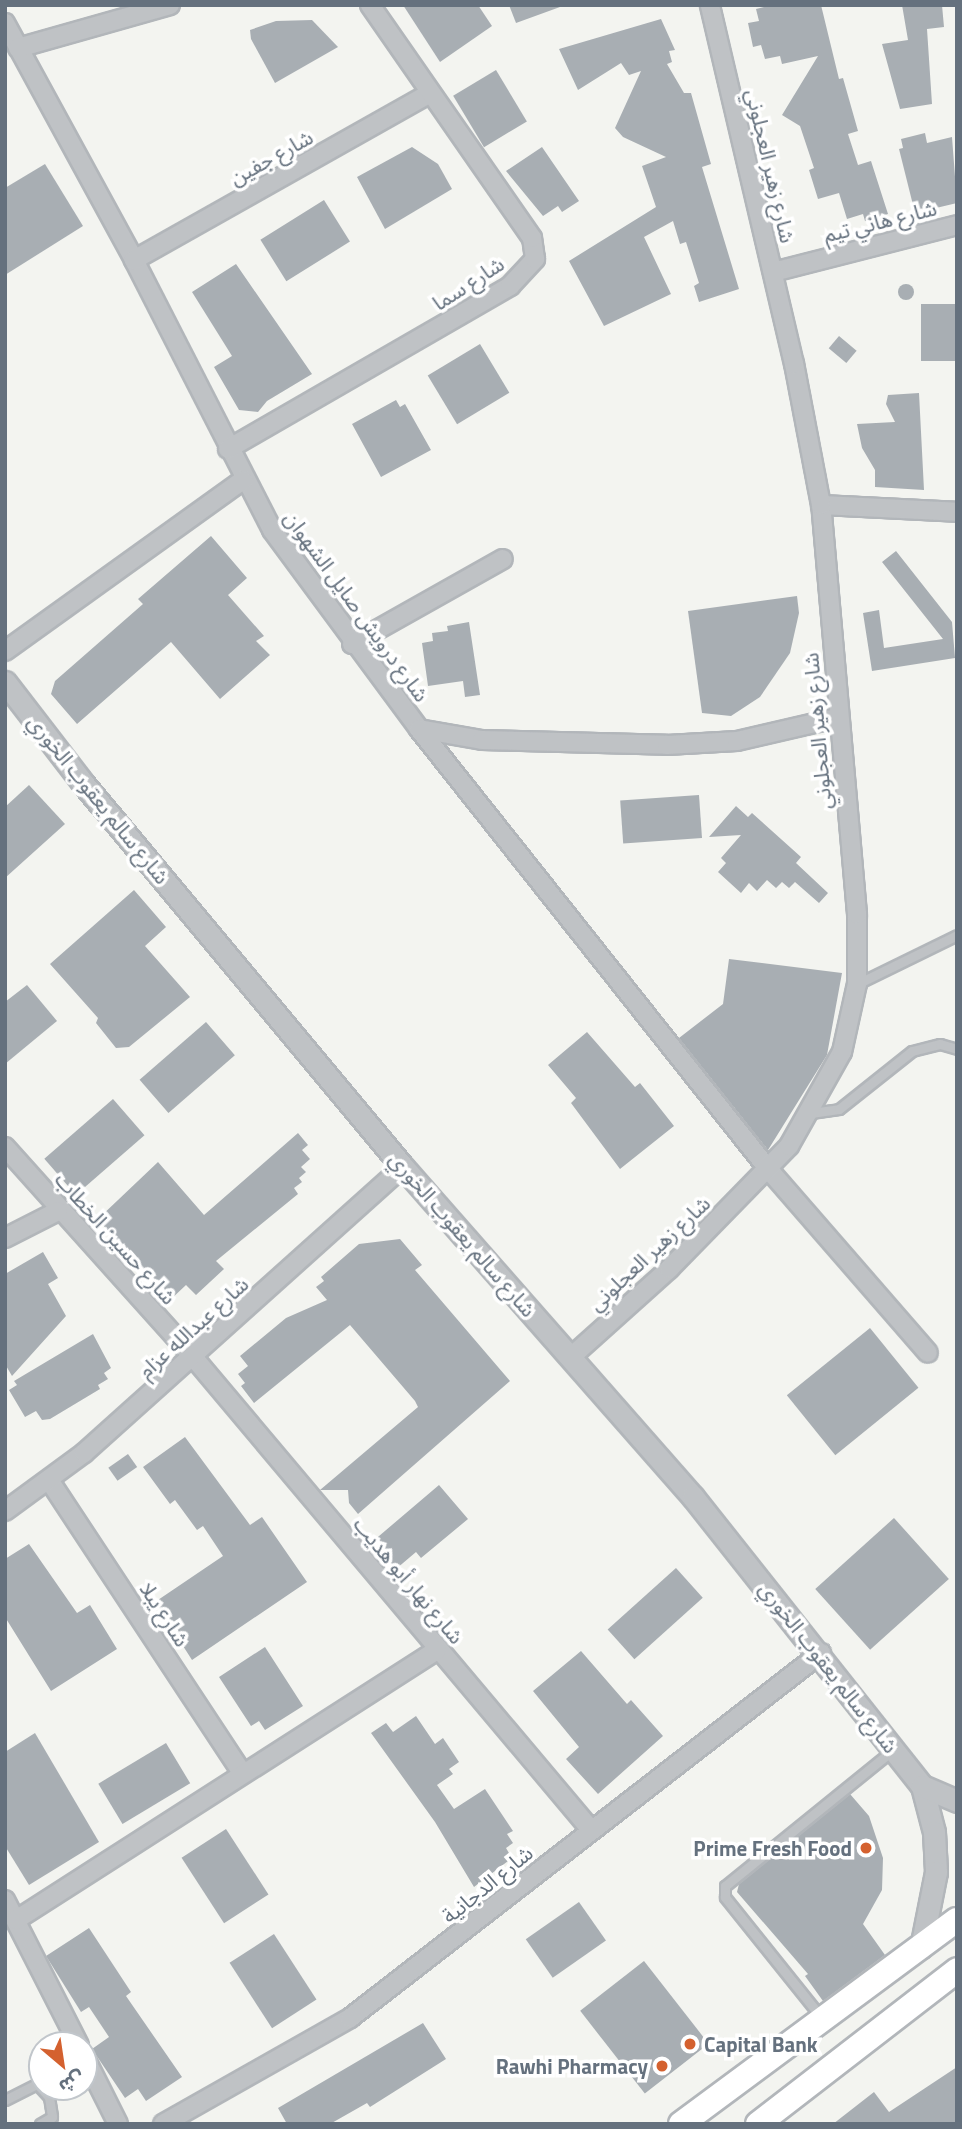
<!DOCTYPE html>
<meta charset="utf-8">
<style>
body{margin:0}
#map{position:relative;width:962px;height:2129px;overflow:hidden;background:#f3f4f0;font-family:"Titillium Web","Noto Sans Arabic",sans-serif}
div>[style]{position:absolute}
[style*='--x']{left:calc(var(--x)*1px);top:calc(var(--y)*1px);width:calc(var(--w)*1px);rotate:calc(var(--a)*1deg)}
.building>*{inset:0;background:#a8aeb3;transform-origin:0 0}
.round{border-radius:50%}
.roads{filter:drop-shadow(2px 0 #b2b6ba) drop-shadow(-2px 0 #b2b6ba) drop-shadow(0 2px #b2b6ba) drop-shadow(0 -2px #b2b6ba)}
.service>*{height:9px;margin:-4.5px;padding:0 4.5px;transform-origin:4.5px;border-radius:4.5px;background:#bfc2c5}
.minor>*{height:18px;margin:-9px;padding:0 9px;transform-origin:9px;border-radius:9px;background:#bfc2c5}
.tertiary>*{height:21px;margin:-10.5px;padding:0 10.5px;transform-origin:10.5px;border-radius:10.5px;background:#bfc2c5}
.secondary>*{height:24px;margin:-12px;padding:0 12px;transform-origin:12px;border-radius:12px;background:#fff}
.dots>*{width:19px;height:19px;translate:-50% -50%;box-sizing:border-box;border:4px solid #fff;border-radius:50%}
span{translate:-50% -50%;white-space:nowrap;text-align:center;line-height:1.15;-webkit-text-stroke:7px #fff;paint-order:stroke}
.street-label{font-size:21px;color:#65717e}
.poi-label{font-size:21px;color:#65717e;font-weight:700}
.right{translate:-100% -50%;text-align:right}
.left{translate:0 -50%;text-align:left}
.frame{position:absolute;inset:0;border:7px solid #65717e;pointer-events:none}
.north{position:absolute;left:28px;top:2031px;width:70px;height:70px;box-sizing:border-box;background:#fff;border:2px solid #c1c6cb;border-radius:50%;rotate:151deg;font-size:19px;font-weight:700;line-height:28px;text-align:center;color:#65717e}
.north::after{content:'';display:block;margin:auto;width:24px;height:32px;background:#d4612f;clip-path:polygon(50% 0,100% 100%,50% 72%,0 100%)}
</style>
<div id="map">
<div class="building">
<div style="clip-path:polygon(403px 5px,478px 5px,492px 26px,440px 62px)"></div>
<div style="clip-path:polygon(509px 5px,560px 5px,560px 7px,516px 23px)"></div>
<div style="clip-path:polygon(772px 5px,821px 5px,839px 79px,843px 78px,858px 131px,848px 134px,858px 165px,871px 161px,888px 214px,865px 221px,863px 214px,847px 219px,839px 193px,818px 199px,809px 170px,814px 168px,800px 126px,782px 115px,818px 56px,782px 64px,780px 56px,765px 59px,761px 45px,753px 47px,748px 23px,759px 21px,756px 9px)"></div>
<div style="clip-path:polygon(902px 5px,942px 5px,944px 27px,927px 29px,932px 104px,900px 109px,882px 44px,908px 40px)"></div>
<div style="clip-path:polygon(661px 19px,675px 50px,669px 51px,672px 62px,667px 64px,684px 93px,691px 93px,711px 164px,702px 167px,739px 289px,699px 302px,694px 286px,699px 283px,686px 242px,680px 244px,673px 221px,644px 237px,671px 294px,604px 326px,569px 261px,656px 207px,642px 166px,666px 157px,623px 137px,615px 128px,641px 71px,629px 75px,621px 63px,578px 90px,559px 49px)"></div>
<div style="clip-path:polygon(312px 20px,338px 47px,275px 83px,251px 39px,250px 30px,276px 21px)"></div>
<div style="left:496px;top:70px;width:60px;height:50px;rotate:59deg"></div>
<div style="clip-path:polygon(925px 133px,927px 143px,952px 137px,957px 203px,915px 213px,899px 149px,903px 148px,901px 139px)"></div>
<div style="clip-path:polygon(412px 147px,438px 164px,452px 189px,385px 229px,357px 177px)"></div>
<div style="clip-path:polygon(542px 147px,579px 201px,562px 212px,558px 206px,543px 216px,506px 171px)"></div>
<div style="clip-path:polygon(45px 164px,83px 226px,5px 275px,5px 188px)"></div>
<div style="left:324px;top:200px;width:49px;height:75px;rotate:58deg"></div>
<div style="clip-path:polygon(236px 264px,312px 374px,267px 401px,258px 412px,239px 410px,214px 367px,232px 356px,192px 292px)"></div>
<div class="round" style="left:898px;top:284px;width:16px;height:16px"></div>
<div style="left:957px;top:304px;width:57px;height:36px;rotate:90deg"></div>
<div style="left:839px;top:336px;width:23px;height:16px;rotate:40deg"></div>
<div style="left:480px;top:344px;width:57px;height:61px;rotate:59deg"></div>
<div style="clip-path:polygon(919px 393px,924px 490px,875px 487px,875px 470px,862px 448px,857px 424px,895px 422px,886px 404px,888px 395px)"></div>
<div style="clip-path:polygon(396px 400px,400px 407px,405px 404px,431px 450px,381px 477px,352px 424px)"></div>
<div style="clip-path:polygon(211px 536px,247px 578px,228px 595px,264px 636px,256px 641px,270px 655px,220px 699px,171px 642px,77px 724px,51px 694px,55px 681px,143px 604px,138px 599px)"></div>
<div style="clip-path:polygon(896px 551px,952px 622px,955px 658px,872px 671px,863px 613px,879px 610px,884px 648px,943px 639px,882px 562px)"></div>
<div style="clip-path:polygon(797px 596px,799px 613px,790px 653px,760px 697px,731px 716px,702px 713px,688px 611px)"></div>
<div style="clip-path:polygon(469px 622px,480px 695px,465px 697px,463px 681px,428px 686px,422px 643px,433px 641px,432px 633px,448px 631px,447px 626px)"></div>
<div style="clip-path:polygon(29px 785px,65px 824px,5px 878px,5px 807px)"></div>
<div style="left:699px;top:795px;width:43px;height:79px;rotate:86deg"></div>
<div style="clip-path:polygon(736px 806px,748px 817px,752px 813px,801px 857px,796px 863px,828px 893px,819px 903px,795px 882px,789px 888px,782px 882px,776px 888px,767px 880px,757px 891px,749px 883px,741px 893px,718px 872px,726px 863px,721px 858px,741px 835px,709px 837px)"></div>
<div style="clip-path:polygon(134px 890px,166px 927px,145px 946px,190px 997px,129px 1047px,116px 1048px,96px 1023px,98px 1018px,50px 964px)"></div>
<div style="clip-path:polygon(729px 959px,842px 973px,827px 1055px,768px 1150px,679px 1038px,723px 1004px)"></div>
<div style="clip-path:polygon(27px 985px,57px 1021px,5px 1064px,5px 1002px)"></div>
<div style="left:206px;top:1022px;width:44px;height:88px;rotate:49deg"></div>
<div style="clip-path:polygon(587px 1032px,635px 1087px,640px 1083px,674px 1126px,620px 1169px,571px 1103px,576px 1098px,548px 1065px)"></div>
<div style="left:113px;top:1099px;width:48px;height:91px;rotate:49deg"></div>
<div style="clip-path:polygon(298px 1133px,308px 1145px,302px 1150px,310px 1159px,301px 1167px,306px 1172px,299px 1178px,302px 1182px,294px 1188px,298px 1194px,216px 1261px,224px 1269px,196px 1295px,186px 1285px,168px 1302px,98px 1219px,158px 1162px,204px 1215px)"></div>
<div style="clip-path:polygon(400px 1239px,422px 1265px,415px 1270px,510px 1381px,358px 1514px,349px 1503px,348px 1490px,320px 1490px,418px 1407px,415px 1401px,350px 1325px,254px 1403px,241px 1386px,245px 1383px,238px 1374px,248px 1366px,240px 1356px,286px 1318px,327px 1300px,316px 1287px,324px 1281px,321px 1277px,359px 1244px)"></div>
<div style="clip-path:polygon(43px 1252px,58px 1278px,48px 1284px,66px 1316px,12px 1376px,5px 1364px,5px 1274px)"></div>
<div style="left:870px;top:1328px;width:77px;height:107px;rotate:51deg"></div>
<div style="clip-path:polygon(93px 1334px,111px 1368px,104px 1373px,108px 1379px,98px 1385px,100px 1389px,50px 1419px,42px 1420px,36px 1411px,25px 1417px,9px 1390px,17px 1385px,14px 1381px)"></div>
<div style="clip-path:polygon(185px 1437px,250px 1525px,262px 1517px,307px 1582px,192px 1660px,155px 1602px,223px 1556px,203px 1526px,197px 1530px,175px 1500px,170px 1504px,143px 1467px)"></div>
<div style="left:128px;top:1454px;width:16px;height:24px;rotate:55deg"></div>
<div style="clip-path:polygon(439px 1485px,468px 1519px,421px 1558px,416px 1552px,396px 1569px,372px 1542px)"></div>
<div style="left:894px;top:1518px;width:82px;height:106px;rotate:48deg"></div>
<div style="clip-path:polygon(29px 1544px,77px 1613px,90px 1605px,117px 1649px,51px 1691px,5px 1617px,5px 1559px)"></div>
<div style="left:676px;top:1568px;width:40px;height:92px;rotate:48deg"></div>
<div style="clip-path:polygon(265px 1647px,303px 1706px,265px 1730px,259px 1721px,251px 1726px,219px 1677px)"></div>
<div style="clip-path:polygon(581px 1651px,627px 1704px,631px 1700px,663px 1736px,598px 1794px,566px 1759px,579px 1747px,533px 1691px)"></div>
<div style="clip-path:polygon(416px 1716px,435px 1744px,443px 1738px,459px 1762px,449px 1769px,453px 1774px,437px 1785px,454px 1809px,485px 1789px,513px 1831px,507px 1834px,513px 1843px,506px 1848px,512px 1858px,474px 1887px,435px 1822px,371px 1733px,386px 1723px,393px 1732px)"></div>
<div style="clip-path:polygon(35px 1733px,99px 1842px,29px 1885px,5px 1846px,5px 1752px)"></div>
<div style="left:166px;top:1743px;width:47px;height:79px;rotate:59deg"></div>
<div style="clip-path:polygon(850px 1794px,869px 1816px,883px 1858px,882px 1890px,863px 1924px,885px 1955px,823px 2001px,805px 1976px,808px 1974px,737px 1892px,739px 1884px)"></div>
<div style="left:226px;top:1829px;width:78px;height:53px;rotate:57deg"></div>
<div style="left:579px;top:1902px;width:47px;height:65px;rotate:55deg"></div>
<div style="clip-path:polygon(89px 1928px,131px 1992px,126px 1996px,182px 2077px,146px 2101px,138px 2089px,125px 2098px,92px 2049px,109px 2037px,89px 2007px,81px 2012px,46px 1956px)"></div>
<div style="left:274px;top:1934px;width:78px;height:53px;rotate:57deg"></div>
<div style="left:644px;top:1961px;width:105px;height:81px;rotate:52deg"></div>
<div style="clip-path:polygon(423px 2023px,446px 2059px,370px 2107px,367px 2103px,330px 2124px,287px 2124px,278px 2108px)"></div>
<div style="clip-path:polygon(957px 2067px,957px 2124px,833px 2124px,874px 2092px,889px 2112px)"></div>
</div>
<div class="roads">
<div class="service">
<div style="--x:857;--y:984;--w:111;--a:-26.1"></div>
<div style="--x:811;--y:1113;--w:28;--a:-8"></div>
<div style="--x:839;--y:1109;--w:93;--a:-38.5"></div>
<div style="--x:912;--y:1051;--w:29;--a:-14"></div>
<div style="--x:940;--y:1044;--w:18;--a:16"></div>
<div style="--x:821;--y:2017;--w:154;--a:-128.7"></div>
<div style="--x:725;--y:1897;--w:11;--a:-90"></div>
<div style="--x:725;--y:1886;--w:216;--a:-39"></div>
<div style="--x:5;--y:2100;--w:36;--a:-27"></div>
<div style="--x:37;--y:2084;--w:18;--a:47"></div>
<div style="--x:49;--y:2097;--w:20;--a:81"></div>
<div style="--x:52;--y:2117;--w:14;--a:150"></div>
</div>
<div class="minor">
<div style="--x:5;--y:23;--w:270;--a:61.4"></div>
<div style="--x:134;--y:260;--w:303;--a:62.9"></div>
<div style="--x:272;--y:530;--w:247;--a:53.5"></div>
<div style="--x:419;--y:729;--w:64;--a:9.9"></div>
<div style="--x:482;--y:740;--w:185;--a:1.5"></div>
<div style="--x:667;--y:745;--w:70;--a:-3.3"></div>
<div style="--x:737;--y:741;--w:103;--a:-13"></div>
<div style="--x:18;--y:48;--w:158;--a:-15.8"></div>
<div style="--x:134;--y:260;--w:338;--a:-29.4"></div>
<div style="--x:773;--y:272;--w:190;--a:-14.3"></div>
<div style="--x:228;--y:449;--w:326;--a:-30"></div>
<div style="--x:510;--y:286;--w:37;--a:-47"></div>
<div style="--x:535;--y:259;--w:21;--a:-98"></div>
<div style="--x:532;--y:238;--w:284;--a:-124.8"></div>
<div style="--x:821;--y:505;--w:136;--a:2.9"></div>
<div style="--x:352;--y:644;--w:173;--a:-29.4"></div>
<div style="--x:5;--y:651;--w:293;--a:-35.7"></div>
<div style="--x:419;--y:729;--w:563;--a:51.56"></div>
<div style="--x:769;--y:1170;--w:242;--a:49"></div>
<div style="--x:5;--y:1147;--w:283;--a:48.1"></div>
<div style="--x:194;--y:1358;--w:617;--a:49.93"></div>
<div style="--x:5;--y:1238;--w:59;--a:-27"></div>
<div style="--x:571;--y:1357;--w:132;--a:-41.9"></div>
<div style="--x:669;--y:1269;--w:172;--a:-45.7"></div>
<div style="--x:789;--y:1146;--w:108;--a:-60.6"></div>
<div style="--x:842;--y:1052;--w:70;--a:-77.6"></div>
<div style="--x:857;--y:984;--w:70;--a:-90"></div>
<div style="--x:857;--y:914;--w:411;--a:-95"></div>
<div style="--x:821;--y:505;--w:144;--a:-100.8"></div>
<div style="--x:794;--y:364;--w:369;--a:-103.2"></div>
<div style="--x:49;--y:1480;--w:351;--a:56.6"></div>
<div style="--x:5;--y:1511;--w:98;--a:-36.3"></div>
<div style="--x:84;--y:1453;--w:428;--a:-41.9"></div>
<div style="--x:5;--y:1900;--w:163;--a:63"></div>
<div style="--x:16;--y:1920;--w:500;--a:-32.67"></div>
<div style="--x:84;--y:2056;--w:76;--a:63.4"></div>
<div style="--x:163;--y:2124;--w:215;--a:-29.5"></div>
<div style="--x:350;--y:2018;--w:596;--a:-37.77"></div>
</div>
<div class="tertiary">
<div style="--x:5;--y:682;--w:126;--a:52.4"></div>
<div style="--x:82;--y:782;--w:501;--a:50.18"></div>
<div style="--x:403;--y:1167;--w:439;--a:48.7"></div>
<div style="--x:693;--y:1497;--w:369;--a:51.6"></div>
<div style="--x:922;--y:1786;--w:48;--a:75.4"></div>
<div style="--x:934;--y:1832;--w:40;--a:87.1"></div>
<div style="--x:936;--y:1872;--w:77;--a:101.2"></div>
<div style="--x:922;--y:1786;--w:38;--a:23"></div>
</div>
<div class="secondary">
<div style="--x:681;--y:2124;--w:343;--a:-36.5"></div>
<div style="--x:758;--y:2124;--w:252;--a:-37.7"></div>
</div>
</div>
<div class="dots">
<div style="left:866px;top:1848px;background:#d4612f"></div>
<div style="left:690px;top:2044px;background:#d4612f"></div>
<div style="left:662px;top:2066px;background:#d4612f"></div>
</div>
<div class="street-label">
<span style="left:271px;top:157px;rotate:-29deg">شارع جفين</span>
<span style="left:771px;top:166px;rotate:77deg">شارع زهير العجلوني</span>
<span style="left:880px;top:221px;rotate:-14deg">شارع هاني تيم</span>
<span style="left:468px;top:283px;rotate:-33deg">شارع سما</span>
<span style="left:357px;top:606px;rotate:54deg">شارع درويش صايل الشهوان</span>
<span style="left:817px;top:731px;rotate:-95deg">شارع زهير العجلوني</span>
<span style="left:99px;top:799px;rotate:51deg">شارع سالم يعقوب الخوري</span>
<span style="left:463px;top:1234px;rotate:49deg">شارع سالم يعقوب الخوري</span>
<span style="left:116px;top:1238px;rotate:48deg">شارع حسين الخطاب</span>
<span style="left:649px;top:1253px;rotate:-43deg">شارع زهير العجلوني</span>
<span style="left:193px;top:1327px;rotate:-42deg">شارع عبدالله عزام</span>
<span style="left:409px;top:1580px;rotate:50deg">شارع نهار أبو هديب</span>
<span style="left:165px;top:1614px;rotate:57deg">شارع يبلا</span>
<span style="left:829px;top:1667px;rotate:52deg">شارع سالم يعقوب الخوري</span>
<span style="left:487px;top:1884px;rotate:-39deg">شارع الدجانية</span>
</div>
<div class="poi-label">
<span class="right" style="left:852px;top:1848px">Prime Fresh Food</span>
<span class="left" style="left:704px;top:2044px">Capital Bank</span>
<span class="right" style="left:648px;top:2066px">Rawhi Pharmacy</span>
</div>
<div class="frame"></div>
<div class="north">ش</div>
</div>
